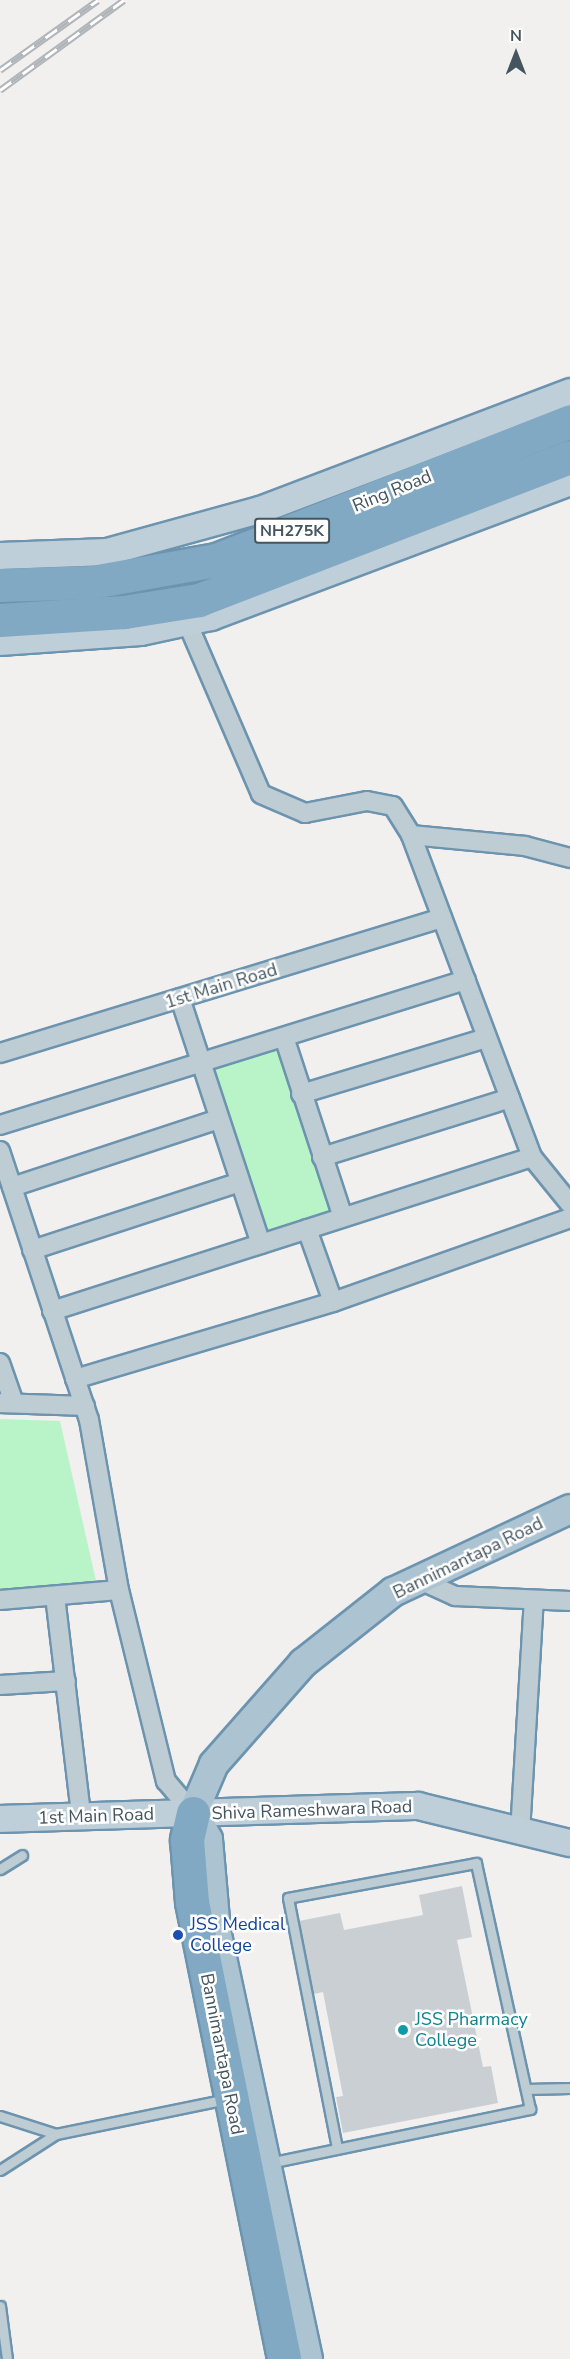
<!DOCTYPE html>
<style>
body{margin:0}
#map{position:relative;width:570px;height:2359px;overflow:hidden;background:#f2efef;font-family:"Nunito Sans",sans-serif}
div>[style]{position:absolute}
[style*='--x']{left:calc(var(--x)*1px);top:calc(var(--y)*1px);width:calc(var(--w)*1px);rotate:calc(var(--a)*1deg)}
.green>*{inset:0;background:#b9f4c8;transform-origin:0 0}
.building>*{inset:0;background:#cacfd4}
.roads{filter:drop-shadow(2px 0 #6c94af) drop-shadow(-2px 0 #6c94af) drop-shadow(0 2px #6c94af) drop-shadow(0 -2px #6c94af)}
.lane>*{height:9px;margin:-4.5px;padding:0 4.5px;transform-origin:4.5px;border-radius:4.5px;background:#beccd3}
.street>*{height:18px;margin:-9px;padding:0 9px;transform-origin:9px;border-radius:9px;background:#beccd3}
.secondary>*{height:26px;margin:-13px;padding:0 13px;transform-origin:13px;border-radius:13px;background:#bfcfda}
.primary>*{height:28px;margin:-14px;padding:0 14px;transform-origin:14px;border-radius:14px;background:#acc3d1}
.highway>*{height:33px;margin:-16.5px;padding:0 16.5px;transform-origin:16.5px;border-radius:16.5px;background:#81a9c3}
.rail>*{height:7px;margin-top:-3.5px;transform-origin:0;background:repeating-linear-gradient(90deg,#fff 0 14px,#b0b5ba 0 28px);box-sizing:border-box;border-block:2px solid #b0b5ba}
.dots>*{width:16px;height:16px;translate:-50% -50%;box-sizing:border-box;border:3px solid #fff;border-radius:50%}
span{translate:-50% -50%;white-space:nowrap;text-align:center;line-height:1.15;-webkit-text-stroke:5px #fff;paint-order:stroke}
.shield-label span{padding:2px 4px;background:#fff;border:2px solid;border-radius:4px;-webkit-text-stroke-width:0}
.shield-label{font-size:16px;color:#45555f;font-weight:700}
.street-label{font-size:18px;color:#45555f}
.transit-label{font-size:18px;color:#164399}
.left{translate:0 -50%;text-align:left}
.culture-label{font-size:18px;color:#0d838f}
.north{position:absolute;left:486px;top:24px;width:60px;height:60px;-webkit-text-stroke:4px #fff;paint-order:stroke;rotate:0deg;font-size:16px;font-weight:700;line-height:24px;text-align:center;color:#45555f}
.north::after{content:'';display:block;margin:auto;width:21px;height:27px;background:#45555f;clip-path:polygon(50% 0,100% 100%,50% 72%,0 100%)}
</style>
<div id="map">
<div class="green">
<div style="left:278px;top:1045px;width:177px;height:71px;rotate:71deg"></div>
<div style="clip-path:polygon(0 1419px,60px 1421px,96px 1581px,0 1589px)"></div>
</div>
<div class="building">
<div style="clip-path:polygon(462px 1886px,472px 1937px,457px 1940px,483px 2067px,491px 2066px,498px 2103px,343px 2133px,336px 2097px,343px 2096px,323px 1992px,314px 1994px,299px 1921px,340px 1913px,344px 1930px,423px 1915px,419px 1895px)"></div>
</div>
<div class="roads">
<div class="lane">
<div style="--x:0;--y:1869;--w:26;--a:-32"></div>
<div style="--x:526;--y:2089;--w:44;--a:-1.3"></div>
<div style="--x:0;--y:2116;--w:59;--a:17.8"></div>
<div style="--x:269;--y:2163;--w:267;--a:-11.7"></div>
<div style="--x:530;--y:2109;--w:252;--a:-102.4"></div>
<div style="--x:476;--y:1863;--w:191;--a:169.5"></div>
<div style="--x:288;--y:1898;--w:254;--a:78.9"></div>
<div style="--x:0;--y:2170;--w:67;--a:-32.7"></div>
<div style="--x:56;--y:2134;--w:175;--a:-11.6"></div>
<div style="--x:0;--y:2306;--w:53;--a:82.5"></div>
</div>
<div class="street">
<div style="--x:187;--y:622;--w:187;--a:66.7"></div>
<div style="--x:261;--y:794;--w:48;--a:23.4"></div>
<div style="--x:305;--y:813;--w:63;--a:-11"></div>
<div style="--x:367;--y:801;--w:26;--a:11"></div>
<div style="--x:393;--y:806;--w:34;--a:58"></div>
<div style="--x:411;--y:835;--w:344;--a:69.4"></div>
<div style="--x:532;--y:1157;--w:60;--a:51"></div>
<div style="--x:411;--y:835;--w:115;--a:5.5"></div>
<div style="--x:525;--y:846;--w:47;--a:14.9"></div>
<div style="--x:180;--y:998;--w:259;--a:71.8"></div>
<div style="--x:284;--y:1037;--w:189;--a:71.9"></div>
<div style="--x:0;--y:1053;--w:462;--a:-17"></div>
<div style="--x:301;--y:1094;--w:194;--a:-16.8"></div>
<div style="--x:0;--y:1125;--w:488;--a:-17.3"></div>
<div style="--x:0;--y:1151;--w:283;--a:71.7"></div>
<div style="--x:89;--y:1420;--w:173;--a:80"></div>
<div style="--x:119;--y:1590;--w:197;--a:76.2"></div>
<div style="--x:166;--y:1781;--w:42;--a:49.8"></div>
<div style="--x:322;--y:1157;--w:197;--a:-17.4"></div>
<div style="--x:12;--y:1187;--w:218;--a:-18.2"></div>
<div style="--x:307;--y:1229;--w:77;--a:70.4"></div>
<div style="--x:32;--y:1250;--w:219;--a:-18.1"></div>
<div style="--x:52;--y:1311;--w:504;--a:-17.79"></div>
<div style="--x:0;--y:1363;--w:42;--a:70.7"></div>
<div style="--x:75;--y:1379;--w:269;--a:-16.6"></div>
<div style="--x:333;--y:1302;--w:251;--a:-19.5"></div>
<div style="--x:0;--y:1403;--w:85;--a:2"></div>
<div style="--x:418;--y:1579;--w:41;--a:24.7"></div>
<div style="--x:455;--y:1596;--w:115;--a:2.5"></div>
<div style="--x:55;--y:1596;--w:221;--a:83.2"></div>
<div style="--x:0;--y:1600;--w:119;--a:-4.8"></div>
<div style="--x:0;--y:1685;--w:66;--a:-3.5"></div>
<div style="--x:520;--y:1833;--w:233;--a:-86.6"></div>
</div>
<div class="secondary">
<div style="--x:0;--y:556;--w:107;--a:-2.1"></div>
<div style="--x:107;--y:552;--w:159;--a:-15.4"></div>
<div style="--x:260;--y:510;--w:332;--a:-20.8"></div>
<div style="--x:0;--y:642;--w:141;--a:-4.1"></div>
<div style="--x:141;--y:632;--w:72;--a:-12.1"></div>
<div style="--x:211;--y:617;--w:384;--a:-20.6"></div>
<div style="--x:0;--y:1819;--w:418;--a:-1.8"></div>
<div style="--x:418;--y:1806;--w:156;--a:13.7"></div>
</div>
<div class="primary">
<div style="--x:308;--y:2359;--w:438;--a:-102.1"></div>
<div style="--x:216;--y:1931;--w:92;--a:-95"></div>
<div style="--x:208;--y:1839;--w:30;--a:-120"></div>
<div style="--x:193;--y:1813;--w:53;--a:-66.8"></div>
<div style="--x:214;--y:1764;--w:135;--a:-48.6"></div>
<div style="--x:303;--y:1663;--w:115;--a:-38.3"></div>
<div style="--x:393;--y:1592;--w:195;--a:-25.1"></div>
</div>
<div class="highway">
<div style="--x:0;--y:585;--w:92;--a:-1.9"></div>
<div style="--x:92;--y:582;--w:126;--a:-10.1"></div>
<div style="--x:216;--y:560;--w:380;--a:-21.4"></div>
<div style="--x:0;--y:620;--w:124;--a:-3.7"></div>
<div style="--x:124;--y:612;--w:76;--a:-9.1"></div>
<div style="--x:199;--y:600;--w:398;--a:-21.1"></div>
<div style="--x:193;--y:1813;--w:28;--a:103"></div>
<div style="--x:187;--y:1840;--w:62;--a:85.4"></div>
<div style="--x:192;--y:1902;--w:466;--a:78.6"></div>
</div>
</div>
<div class="rail">
<div style="--x:0;--y:70;--w:120;--a:-35.5"></div>
<div style="--x:0;--y:90;--w:153;--a:-36"></div>
</div>
<div class="dots">
<div style="left:178px;top:1935px;background:#1a4fb4"></div>
<div style="left:403px;top:2030px;background:#0f9aa8"></div>
</div>
<div class="shield-label">
<span style="left:292px;top:531px">NH275K</span>
</div>
<div class="street-label">
<span style="left:392px;top:491px;rotate:-22deg">Ring Road</span>
<span style="left:221px;top:986px;rotate:-17deg">1st Main Road</span>
<span style="left:468px;top:1558px;rotate:-26deg">Bannimantapa Road</span>
<span style="left:312px;top:1810px;rotate:-2deg">Shiva Rameshwara Road</span>
<span style="left:96px;top:1816px;rotate:-2deg">1st Main Road</span>
<span style="left:222px;top:2054px;rotate:79deg">Bannimantapa Road</span>
</div>
<div class="transit-label">
<span class="left" style="left:190px;top:1935px">JSS Medical<br>College</span>
</div>
<div class="culture-label">
<span class="left" style="left:415px;top:2030px">JSS Pharmacy<br>College</span>
</div>
<div class="north">N</div>
</div>
